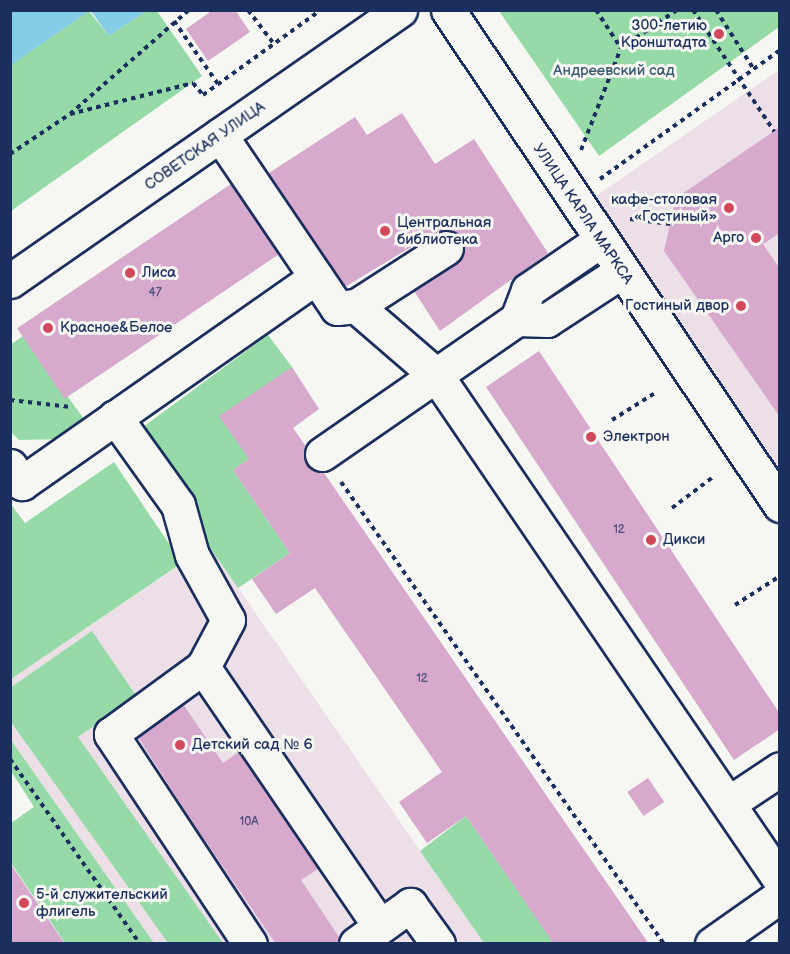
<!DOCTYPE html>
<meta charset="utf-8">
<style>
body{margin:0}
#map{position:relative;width:790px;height:954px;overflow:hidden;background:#f6f6f2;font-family:"Balsamiq Sans",sans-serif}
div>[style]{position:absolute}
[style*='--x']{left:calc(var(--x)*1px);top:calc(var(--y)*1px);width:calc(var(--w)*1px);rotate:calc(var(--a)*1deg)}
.built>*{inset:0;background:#ecdfe7}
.green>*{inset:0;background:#96daa7}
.water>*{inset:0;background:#85cce6}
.building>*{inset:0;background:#d6a9cd;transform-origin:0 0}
.path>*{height:4px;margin-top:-2px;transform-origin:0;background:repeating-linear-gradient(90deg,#1b2f5e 0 4.5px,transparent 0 9px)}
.roads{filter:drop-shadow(2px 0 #1b2f5e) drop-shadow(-2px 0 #1b2f5e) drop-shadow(0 2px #1b2f5e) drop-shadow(0 -2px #1b2f5e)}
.minor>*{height:33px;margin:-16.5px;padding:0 16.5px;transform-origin:16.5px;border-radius:16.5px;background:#f6f6f2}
.dots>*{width:16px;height:16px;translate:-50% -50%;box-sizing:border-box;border:3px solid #f6f6f2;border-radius:50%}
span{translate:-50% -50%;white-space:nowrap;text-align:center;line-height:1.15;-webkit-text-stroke:6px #f6f6f2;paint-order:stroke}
.number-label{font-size:12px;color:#4a4e7a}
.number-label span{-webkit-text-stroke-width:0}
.poi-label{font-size:15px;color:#1b2f5e}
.right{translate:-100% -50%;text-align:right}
.left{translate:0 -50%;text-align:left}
.park-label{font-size:15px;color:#3a5a70}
.street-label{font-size:15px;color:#1b2f5e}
.frame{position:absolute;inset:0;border:12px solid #1b2f5e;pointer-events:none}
</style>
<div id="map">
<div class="built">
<div style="clip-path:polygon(779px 70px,779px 468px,596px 196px)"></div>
<div style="clip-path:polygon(209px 546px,484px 943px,154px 943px,11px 740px,10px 679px)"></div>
</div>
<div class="green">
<div style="clip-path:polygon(89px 11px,109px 36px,146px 11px,157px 11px,202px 76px,11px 211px,10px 65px)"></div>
<div style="clip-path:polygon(499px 11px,779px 11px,779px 27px,599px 156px)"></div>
<div style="clip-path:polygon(268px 335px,292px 367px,249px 459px,233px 470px,290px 553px,238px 588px,209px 546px,189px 495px,143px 427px)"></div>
<div style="clip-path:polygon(23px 336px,87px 423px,66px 439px,19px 440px,11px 432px,10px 345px)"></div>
<div style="clip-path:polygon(114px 462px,182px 563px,11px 679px,10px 503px,25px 523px)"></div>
<div style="clip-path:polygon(92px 631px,137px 697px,78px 737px,223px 943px,168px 943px,11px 722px,10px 688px)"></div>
<div style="clip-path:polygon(11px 740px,18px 750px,154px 943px,65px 943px,11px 863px,11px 823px,34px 807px,11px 771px)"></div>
<div style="clip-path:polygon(466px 816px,554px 943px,484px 943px,420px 851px)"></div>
</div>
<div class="water">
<div style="clip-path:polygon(11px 10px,89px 10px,89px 11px,11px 65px)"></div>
<div style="clip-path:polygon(91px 11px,146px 11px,109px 36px)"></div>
</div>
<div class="building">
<div style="clip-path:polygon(213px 10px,235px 10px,250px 32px,208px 61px,186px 29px)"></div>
<div style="clip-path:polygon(402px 113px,435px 164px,474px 139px,548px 253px,440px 331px,414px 291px,462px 257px,461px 237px,454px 231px,436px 232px,345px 287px,269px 173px,355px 117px,367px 135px)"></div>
<div style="clip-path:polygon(780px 127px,780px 233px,763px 244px,780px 269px,780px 417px,664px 251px,676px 198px)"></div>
<div style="left:231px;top:184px;width:85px;height:258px;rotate:56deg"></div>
<div style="clip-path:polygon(539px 351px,780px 714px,780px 729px,734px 760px,486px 387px)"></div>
<div style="clip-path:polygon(292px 367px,319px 409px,293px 428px,305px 445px,306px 464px,324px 473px,649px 944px,554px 944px,466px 816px,427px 843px,399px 802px,442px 772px,315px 588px,276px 614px,252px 579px,290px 553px,233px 470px,249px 459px,219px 416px)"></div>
<div style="clip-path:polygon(183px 704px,223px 763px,239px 752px,318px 869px,301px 880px,339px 937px,338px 944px,276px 944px,195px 826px,138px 737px)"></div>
<div style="left:648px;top:778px;width:29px;height:25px;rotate:56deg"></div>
<div style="clip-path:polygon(10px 863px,65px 944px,10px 944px)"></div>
</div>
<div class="path">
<div style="--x:248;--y:10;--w:43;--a:52.6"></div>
<div style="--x:596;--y:10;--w:45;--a:56.7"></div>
<div style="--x:621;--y:48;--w:68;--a:-34.2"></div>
<div style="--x:693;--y:10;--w:146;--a:56.2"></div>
<div style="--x:716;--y:10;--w:69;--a:57.5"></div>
<div style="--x:174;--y:21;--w:77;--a:55.1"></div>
<div style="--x:70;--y:114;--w:127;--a:-14.1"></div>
<div style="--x:193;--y:83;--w:16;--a:50"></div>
<div style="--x:203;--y:95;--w:145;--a:-35.8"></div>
<div style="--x:581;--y:150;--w:110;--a:-68.6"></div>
<div style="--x:10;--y:154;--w:72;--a:-33.7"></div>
<div style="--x:70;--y:114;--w:158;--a:-41.2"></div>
<div style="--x:600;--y:179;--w:221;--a:-35.6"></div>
<div style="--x:630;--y:219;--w:41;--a:7"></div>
<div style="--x:10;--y:400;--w:61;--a:6.5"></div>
<div style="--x:612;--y:420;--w:51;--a:-32.1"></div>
<div style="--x:341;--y:482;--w:564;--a:55.04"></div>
<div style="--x:672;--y:508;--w:51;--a:-37.1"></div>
<div style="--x:735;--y:605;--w:54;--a:-32.8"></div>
<div style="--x:10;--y:759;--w:226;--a:54.9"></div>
</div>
<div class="roads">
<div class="minor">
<div style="--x:448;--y:10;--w:596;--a:56.15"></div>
<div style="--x:220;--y:135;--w:209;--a:55.9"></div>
<div style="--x:337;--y:308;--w:19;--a:-6"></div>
<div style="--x:356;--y:306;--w:106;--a:40.8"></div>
<div style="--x:436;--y:375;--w:98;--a:-34.7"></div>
<div style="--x:517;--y:319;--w:31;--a:-69"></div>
<div style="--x:528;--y:290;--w:88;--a:-34.4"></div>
<div style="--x:10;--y:281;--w:475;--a:-34.8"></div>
<div style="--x:356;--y:306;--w:107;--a:-32.8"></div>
<div style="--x:517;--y:319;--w:30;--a:2"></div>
<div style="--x:547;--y:320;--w:90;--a:-33.2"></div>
<div style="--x:115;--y:417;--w:108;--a:54.4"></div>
<div style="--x:178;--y:505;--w:52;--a:74.4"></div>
<div style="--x:192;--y:555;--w:74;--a:61"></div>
<div style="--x:228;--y:620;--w:53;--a:118"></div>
<div style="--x:322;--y:454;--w:139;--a:-34.7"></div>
<div style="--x:436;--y:375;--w:611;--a:55.74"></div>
<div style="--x:10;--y:466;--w:21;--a:55"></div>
<div style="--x:22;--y:483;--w:359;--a:-35"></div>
<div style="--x:729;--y:803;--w:61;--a:-33.7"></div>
<div style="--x:250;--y:944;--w:252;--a:-123.5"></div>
<div style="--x:111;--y:734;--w:114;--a:-36.1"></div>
<div style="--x:203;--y:667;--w:314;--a:55.7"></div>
<div style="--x:356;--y:944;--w:67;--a:-35.8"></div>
<div style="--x:410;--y:905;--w:48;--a:54.3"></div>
<div style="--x:712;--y:944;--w:83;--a:-35.2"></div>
</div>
</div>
<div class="dots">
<div style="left:719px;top:34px;background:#d1495b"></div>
<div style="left:729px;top:208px;background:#d1495b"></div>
<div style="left:385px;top:231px;background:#d1495b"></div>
<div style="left:756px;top:238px;background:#d1495b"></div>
<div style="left:130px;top:273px;background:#d1495b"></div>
<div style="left:741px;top:306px;background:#d1495b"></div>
<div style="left:48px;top:328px;background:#d1495b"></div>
<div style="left:591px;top:437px;background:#d1495b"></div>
<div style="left:651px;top:540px;background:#d1495b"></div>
<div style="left:180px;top:745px;background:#d1495b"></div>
<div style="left:24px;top:903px;background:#d1495b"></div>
</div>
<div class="number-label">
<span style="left:155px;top:293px">47</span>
<span style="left:619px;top:530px">12</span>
<span style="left:422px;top:679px">12</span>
<span style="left:249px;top:822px">10А</span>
</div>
<div class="poi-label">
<span class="right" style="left:707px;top:34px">300-летию<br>Кронштадта</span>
<span class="right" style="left:717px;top:208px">кафе-столовая<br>«Гостиный»</span>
<span class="left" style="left:397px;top:231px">Центральная<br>библиотека</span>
<span class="right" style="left:744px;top:238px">Арго</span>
<span class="left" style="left:142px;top:273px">Лиса</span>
<span class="right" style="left:729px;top:306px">Гостиный двор</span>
<span class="left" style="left:60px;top:328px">Красное&amp;Белое</span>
<span class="left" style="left:603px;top:437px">Электрон</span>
<span class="left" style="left:663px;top:540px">Дикси</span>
<span class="left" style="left:192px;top:745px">Детский сад № 6</span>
<span class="left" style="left:36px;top:903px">5-й служительский<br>флигель</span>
</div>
<div class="park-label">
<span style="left:614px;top:71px">Андреевский сад</span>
</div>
<div class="street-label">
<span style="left:205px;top:146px;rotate:-35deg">СОВЕТСКАЯ УЛИЦА</span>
<span style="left:583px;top:214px;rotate:56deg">УЛИЦА КАРЛА МАРКСА</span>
</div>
<div class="frame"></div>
</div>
